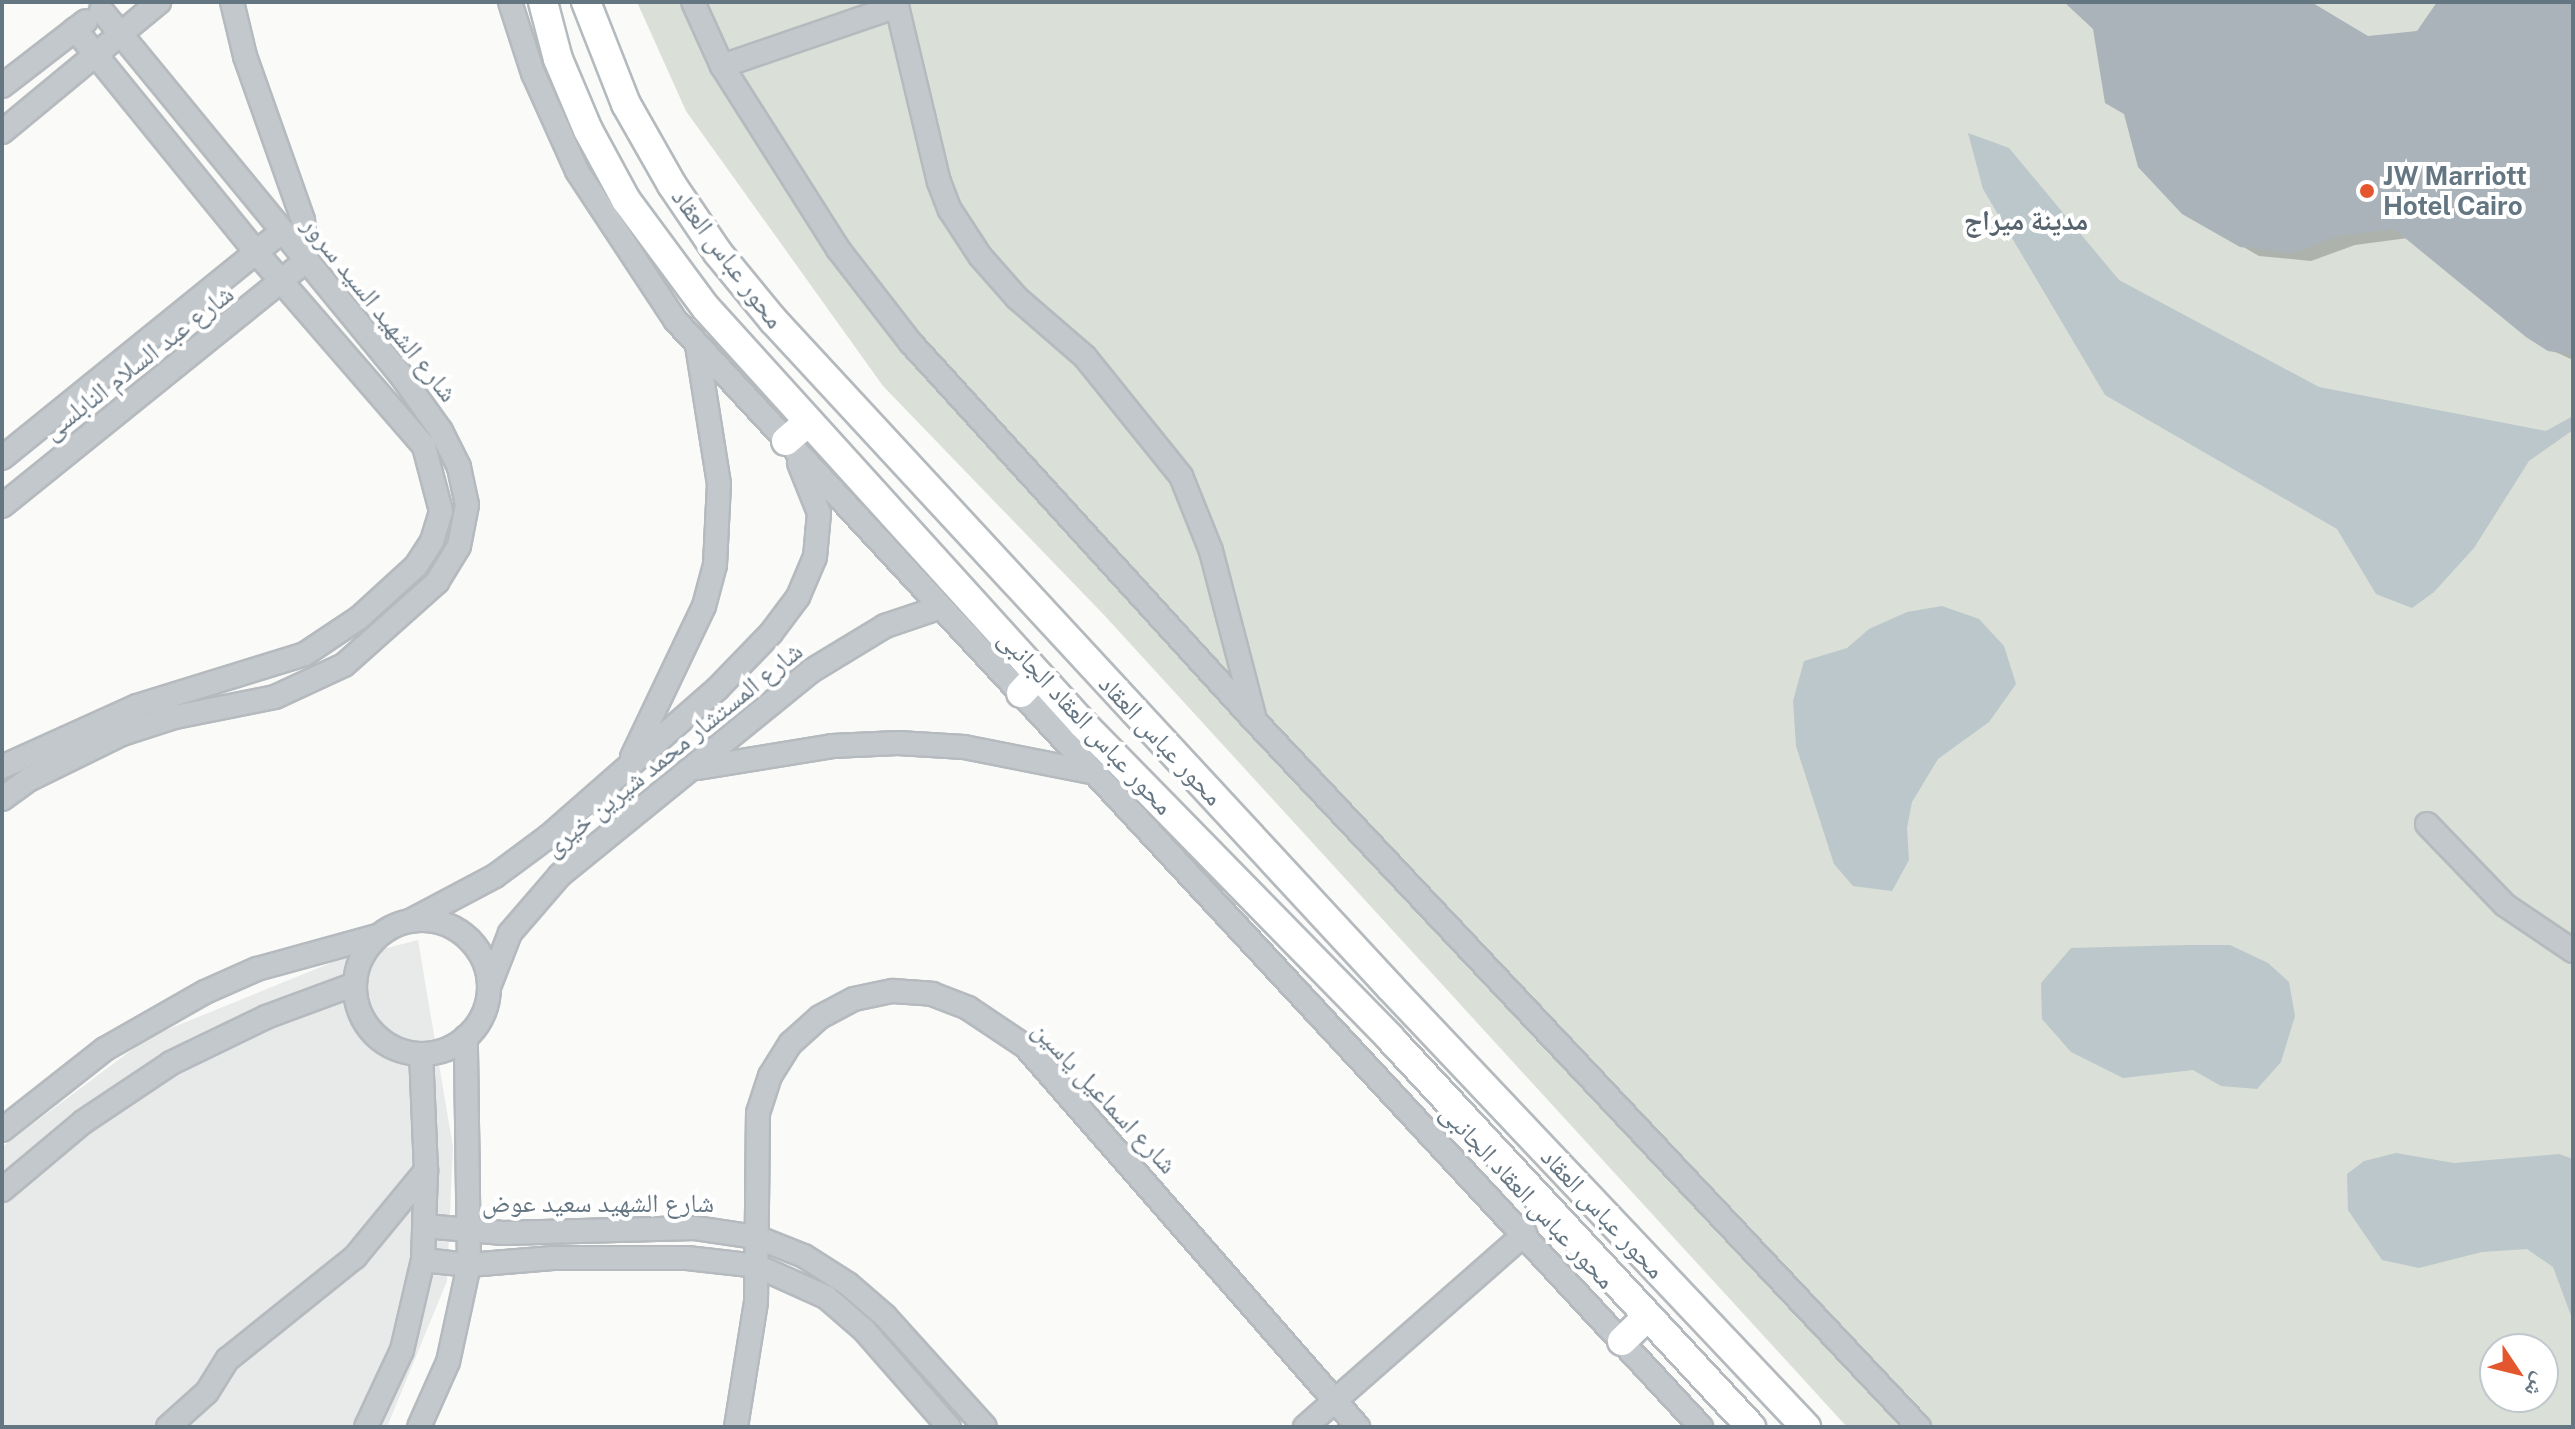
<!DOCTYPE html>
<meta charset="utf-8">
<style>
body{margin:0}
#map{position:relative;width:2575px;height:1429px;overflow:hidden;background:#fafaf8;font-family:"Public Sans","Noto Naskh Arabic",sans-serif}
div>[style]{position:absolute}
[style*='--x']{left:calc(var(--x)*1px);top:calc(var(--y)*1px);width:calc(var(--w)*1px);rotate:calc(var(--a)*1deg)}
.built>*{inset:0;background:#e8e9e9}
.green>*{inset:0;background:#dadfd7}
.water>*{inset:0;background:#bbc7cb}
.shadow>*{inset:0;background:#0003}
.building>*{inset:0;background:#aab3b9}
.roads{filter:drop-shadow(2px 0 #b5babe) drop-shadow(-2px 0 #b5babe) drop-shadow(0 2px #b5babe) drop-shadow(0 -2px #b5babe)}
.minor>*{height:22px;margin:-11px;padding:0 11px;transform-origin:11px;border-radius:11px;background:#c3c8cc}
.minor>.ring{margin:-11px;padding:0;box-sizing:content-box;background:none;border:22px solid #c3c8cc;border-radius:50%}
.major>*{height:28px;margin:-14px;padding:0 14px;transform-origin:14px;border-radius:14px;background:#fff}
.dots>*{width:22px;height:22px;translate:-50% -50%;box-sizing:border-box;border:4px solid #fff;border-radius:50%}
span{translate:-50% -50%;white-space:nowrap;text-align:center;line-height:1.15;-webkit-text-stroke:8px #fff;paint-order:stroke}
.poi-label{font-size:26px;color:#657683;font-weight:700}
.left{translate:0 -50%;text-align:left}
.street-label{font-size:26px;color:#657683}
.neighbourhood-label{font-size:28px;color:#57646e;font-weight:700}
.frame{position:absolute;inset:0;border:4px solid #657683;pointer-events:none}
.north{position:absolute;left:2479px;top:1333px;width:80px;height:80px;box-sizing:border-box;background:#fff;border:2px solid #c1c8cd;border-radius:50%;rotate:125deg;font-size:22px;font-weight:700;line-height:32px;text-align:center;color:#657683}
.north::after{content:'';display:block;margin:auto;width:28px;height:36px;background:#e4572e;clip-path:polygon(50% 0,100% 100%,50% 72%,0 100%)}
</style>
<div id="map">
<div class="built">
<div style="clip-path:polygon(418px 940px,453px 1147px,447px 1281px,387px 1427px,2px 1427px,2px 1147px,149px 1037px,333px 962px)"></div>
</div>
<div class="green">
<div style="clip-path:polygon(evenodd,637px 2px,2573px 2px,2573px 1427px,1847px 1427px,1105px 616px,883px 386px,686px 111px,637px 2px,2495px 1349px,2543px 1349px,2543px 1397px,2495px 1397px,2495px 1349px)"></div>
</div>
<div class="water">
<div style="clip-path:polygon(1968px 133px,2009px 148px,2119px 280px,2319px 387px,2546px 431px,2573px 416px,2573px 430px,2529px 461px,2474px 548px,2434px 592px,2412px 608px,2376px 594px,2337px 529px,2105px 395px,1983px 189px)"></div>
<div style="clip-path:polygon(1942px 606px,1979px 619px,2004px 646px,2016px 684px,1989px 722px,1938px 759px,1912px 802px,1907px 828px,1909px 860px,1892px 891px,1853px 886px,1834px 864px,1796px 746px,1793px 701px,1804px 661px,1847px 648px,1869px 629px,1907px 612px)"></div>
<div style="clip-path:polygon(2187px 945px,2230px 945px,2268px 963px,2289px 982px,2295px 1016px,2281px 1062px,2257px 1089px,2221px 1086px,2193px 1070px,2123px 1078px,2071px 1052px,2042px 1019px,2041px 983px,2071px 948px)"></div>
<div style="clip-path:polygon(2396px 1153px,2454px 1163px,2559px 1154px,2573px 1159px,2573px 1321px,2553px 1267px,2527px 1249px,2482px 1252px,2419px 1268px,2382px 1260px,2348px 1210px,2347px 1174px,2364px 1161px)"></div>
</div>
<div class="shadow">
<div style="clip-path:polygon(2067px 2px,2311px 2px,2368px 38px,2418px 33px,2439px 2px,2573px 2px,2573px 360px,2549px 349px,2408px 238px,2355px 245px,2311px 261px,2259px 256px,2183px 212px,2126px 113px,2095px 28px)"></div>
</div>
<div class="building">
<div style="clip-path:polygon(2064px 2px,2311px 2px,2368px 36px,2417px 31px,2437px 2px,2573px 2px,2573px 355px,2548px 351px,2526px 337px,2394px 229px,2338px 236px,2293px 253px,2240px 247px,2182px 214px,2138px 167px,2124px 114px,2105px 103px,2093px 29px)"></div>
</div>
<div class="roads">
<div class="minor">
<div style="--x:510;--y:2;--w:75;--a:72.1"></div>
<div style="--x:533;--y:73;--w:107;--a:65.8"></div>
<div style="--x:577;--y:171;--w:180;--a:56.6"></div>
<div style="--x:676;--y:321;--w:1508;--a:47.18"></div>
<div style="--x:693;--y:2;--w:70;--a:65.6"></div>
<div style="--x:722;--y:66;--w:217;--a:57.6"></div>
<div style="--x:838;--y:249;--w:119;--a:52.2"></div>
<div style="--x:911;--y:343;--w:511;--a:47.7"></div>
<div style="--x:1255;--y:721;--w:969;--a:46.76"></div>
<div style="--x:896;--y:2;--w:185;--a:76.6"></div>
<div style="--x:939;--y:182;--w:30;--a:69"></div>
<div style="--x:950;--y:210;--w:55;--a:56.9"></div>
<div style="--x:980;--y:256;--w:56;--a:48.6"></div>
<div style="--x:1017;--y:298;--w:90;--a:40.9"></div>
<div style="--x:1085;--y:357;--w:153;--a:51.1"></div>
<div style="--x:1181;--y:476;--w:81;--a:68.2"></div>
<div style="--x:1211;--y:551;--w:171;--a:75.4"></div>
<div style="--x:722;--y:66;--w:185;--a:-18.9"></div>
<div style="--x:2;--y:86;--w:106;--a:-37.7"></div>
<div style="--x:2;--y:132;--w:204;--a:-39.6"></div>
<div style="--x:2;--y:458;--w:360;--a:-39"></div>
<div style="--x:2;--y:506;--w:392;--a:-38.9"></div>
<div style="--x:307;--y:260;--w:40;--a:-95.7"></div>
<div style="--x:303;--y:220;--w:174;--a:-109.5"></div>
<div style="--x:245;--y:56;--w:56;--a:-103.5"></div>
<div style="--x:632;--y:757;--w:167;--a:-64.5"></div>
<div style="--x:704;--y:606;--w:42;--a:-75"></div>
<div style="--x:715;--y:565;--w:81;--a:-87.2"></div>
<div style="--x:719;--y:484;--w:141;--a:-99"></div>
<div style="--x:2;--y:767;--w:148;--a:-24.3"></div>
<div style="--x:137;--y:706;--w:176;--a:-17.2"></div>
<div style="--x:305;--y:654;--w:65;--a:-33.7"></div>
<div style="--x:359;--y:618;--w:77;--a:-42.4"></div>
<div style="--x:416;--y:566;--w:30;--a:-57"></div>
<div style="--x:432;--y:541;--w:31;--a:-73"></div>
<div style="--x:441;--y:511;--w:67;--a:-104.7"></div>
<div style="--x:424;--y:446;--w:257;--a:-130.9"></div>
<div style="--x:256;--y:252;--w:287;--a:-129.1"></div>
<div style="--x:698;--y:768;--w:136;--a:-9.3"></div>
<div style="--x:832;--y:746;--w:66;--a:-2.6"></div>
<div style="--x:898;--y:743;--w:66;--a:3.5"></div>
<div style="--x:964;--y:747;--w:134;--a:11.2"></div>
<div style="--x:2;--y:799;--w:34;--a:-36"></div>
<div style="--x:30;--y:779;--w:102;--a:-26.1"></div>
<div style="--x:122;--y:734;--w:56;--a:-17.8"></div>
<div style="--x:175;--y:717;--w:102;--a:-11.3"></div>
<div style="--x:275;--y:697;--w:76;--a:-24.9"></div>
<div style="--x:344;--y:665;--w:125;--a:-41.7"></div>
<div style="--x:437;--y:582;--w:42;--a:-58.6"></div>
<div style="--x:459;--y:546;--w:42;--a:-79"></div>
<div style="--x:467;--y:505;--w:39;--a:-102"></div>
<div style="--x:459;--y:467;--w:40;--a:-116.6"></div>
<div style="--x:441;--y:431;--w:70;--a:-125.7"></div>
<div style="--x:400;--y:374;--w:471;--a:-129.4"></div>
<div style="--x:2427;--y:824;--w:112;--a:46.1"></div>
<div style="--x:2505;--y:905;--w:82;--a:34.1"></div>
<div style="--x:412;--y:920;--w:94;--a:-27.9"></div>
<div style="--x:495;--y:876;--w:67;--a:-36.5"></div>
<div style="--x:549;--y:836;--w:223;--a:-41.2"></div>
<div style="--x:717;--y:689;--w:78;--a:-46"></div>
<div style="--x:771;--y:633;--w:45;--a:-53.1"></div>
<div style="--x:798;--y:597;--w:43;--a:-67"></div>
<div style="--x:815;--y:557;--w:44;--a:-84.8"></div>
<div style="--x:819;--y:513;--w:54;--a:-111.8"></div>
<div class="ring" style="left:355px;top:920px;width:112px;height:112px"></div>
<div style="--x:489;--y:987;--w:58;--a:-68.7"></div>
<div style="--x:510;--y:933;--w:77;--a:-49.2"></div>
<div style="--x:560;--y:875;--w:323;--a:-39.1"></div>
<div style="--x:811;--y:671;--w:87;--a:-31.3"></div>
<div style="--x:885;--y:626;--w:59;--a:-18.7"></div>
<div style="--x:2;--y:1130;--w:131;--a:-38.2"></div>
<div style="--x:105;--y:1049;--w:115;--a:-29.7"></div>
<div style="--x:205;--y:992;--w:57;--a:-23.9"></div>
<div style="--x:257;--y:969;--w:124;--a:-15.4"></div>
<div style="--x:2;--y:1190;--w:106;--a:-40"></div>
<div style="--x:83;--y:1122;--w:106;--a:-33.8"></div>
<div style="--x:171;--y:1063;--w:106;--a:-25.8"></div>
<div style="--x:266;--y:1017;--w:95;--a:-20.3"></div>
<div style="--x:425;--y:1226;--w:78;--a:5.1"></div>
<div style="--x:503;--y:1233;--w:192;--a:-1.5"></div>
<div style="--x:695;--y:1228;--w:62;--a:8.4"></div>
<div style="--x:756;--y:1237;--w:52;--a:21.6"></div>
<div style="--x:804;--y:1256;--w:52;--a:32.5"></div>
<div style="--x:848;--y:1284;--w:49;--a:40.9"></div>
<div style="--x:885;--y:1316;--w:149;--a:48"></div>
<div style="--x:423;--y:1260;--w:46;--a:6.2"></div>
<div style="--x:469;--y:1265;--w:84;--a:-4.8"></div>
<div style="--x:553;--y:1258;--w:134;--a:0"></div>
<div style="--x:687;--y:1258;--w:70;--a:6.5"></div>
<div style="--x:757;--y:1266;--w:76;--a:24.2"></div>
<div style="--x:826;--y:1297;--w:50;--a:41"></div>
<div style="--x:864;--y:1330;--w:129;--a:48.8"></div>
<div style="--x:168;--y:1427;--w:52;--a:-41.9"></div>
<div style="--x:207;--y:1392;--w:39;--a:-58"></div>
<div style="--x:228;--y:1359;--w:163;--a:-38.8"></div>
<div style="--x:355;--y:1257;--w:112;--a:-50.5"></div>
<div style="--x:366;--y:1427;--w:85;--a:-64.9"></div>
<div style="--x:402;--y:1350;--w:92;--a:-76.9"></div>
<div style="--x:423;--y:1260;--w:89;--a:-88.1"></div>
<div style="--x:426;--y:1171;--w:117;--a:-92.4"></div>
<div style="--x:419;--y:1427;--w:71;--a:-66"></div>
<div style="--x:448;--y:1362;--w:99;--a:-77.8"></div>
<div style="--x:469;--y:1265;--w:228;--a:-90.8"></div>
<div style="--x:736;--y:1427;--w:127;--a:-80.9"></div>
<div style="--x:756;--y:1302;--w:189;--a:-89.4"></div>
<div style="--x:758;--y:1113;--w:39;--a:-72"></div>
<div style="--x:770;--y:1076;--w:39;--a:-58"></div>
<div style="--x:791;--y:1043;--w:39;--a:-42"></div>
<div style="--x:820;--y:1017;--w:38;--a:-28"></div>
<div style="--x:854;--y:999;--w:40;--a:-12"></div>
<div style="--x:893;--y:991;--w:39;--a:4"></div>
<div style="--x:932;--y:994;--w:39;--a:21"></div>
<div style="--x:968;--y:1008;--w:69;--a:33.7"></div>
<div style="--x:1025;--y:1046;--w:506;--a:48.85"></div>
<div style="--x:1305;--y:1427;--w:293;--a:-41.3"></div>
</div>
<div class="major">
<div style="--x:543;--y:2;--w:59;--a:75.3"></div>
<div style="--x:558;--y:59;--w:77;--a:67.1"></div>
<div style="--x:588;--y:130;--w:80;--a:61.5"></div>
<div style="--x:626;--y:200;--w:134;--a:53.5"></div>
<div style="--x:706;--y:308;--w:561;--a:47.82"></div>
<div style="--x:1083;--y:724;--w:439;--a:45.6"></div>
<div style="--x:1390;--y:1038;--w:531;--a:47.14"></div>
<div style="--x:586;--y:2;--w:110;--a:68.6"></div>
<div style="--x:626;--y:104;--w:93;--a:60.4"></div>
<div style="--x:672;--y:185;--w:82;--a:55.9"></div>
<div style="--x:718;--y:253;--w:87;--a:50.6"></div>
<div style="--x:773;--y:320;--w:909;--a:47.23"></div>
<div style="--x:1390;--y:987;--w:606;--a:46.61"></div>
<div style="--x:786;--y:441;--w:29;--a:-41"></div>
<div style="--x:1021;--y:693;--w:25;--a:-47"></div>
<div style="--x:1622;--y:1341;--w:36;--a:-44"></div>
</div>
</div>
<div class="dots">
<div style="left:2367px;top:191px;background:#e4572e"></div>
</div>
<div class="poi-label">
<span class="left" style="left:2383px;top:191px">JW Marriott<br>Hotel Cairo</span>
</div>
<div class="street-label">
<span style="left:728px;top:258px;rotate:53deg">محور عباس العقاد</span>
<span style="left:380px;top:309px;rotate:51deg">شارع الشهيد السيد سرور</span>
<span style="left:138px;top:362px;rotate:-38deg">شارع عبد السلام النابلسى</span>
<span style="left:1086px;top:722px;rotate:47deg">محور عباس العقاد الجانبى</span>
<span style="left:1161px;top:740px;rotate:47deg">محور عباس العقاد</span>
<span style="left:673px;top:749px;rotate:-39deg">شارع المستشار محمد شيرين خيرى</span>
<span style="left:1105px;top:1097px;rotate:47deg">شارع اسماعيل ياسين</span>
<span style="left:1528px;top:1196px;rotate:47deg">محور عباس العقاد الجانبى</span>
<span style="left:598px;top:1203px">شارع الشهيد سعيد عوض</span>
<span style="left:1603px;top:1213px;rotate:47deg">محور عباس العقاد</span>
</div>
<div class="neighbourhood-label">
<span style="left:2026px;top:220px">مدينة ميراج</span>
</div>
<div class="frame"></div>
<div class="north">ش</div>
</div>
